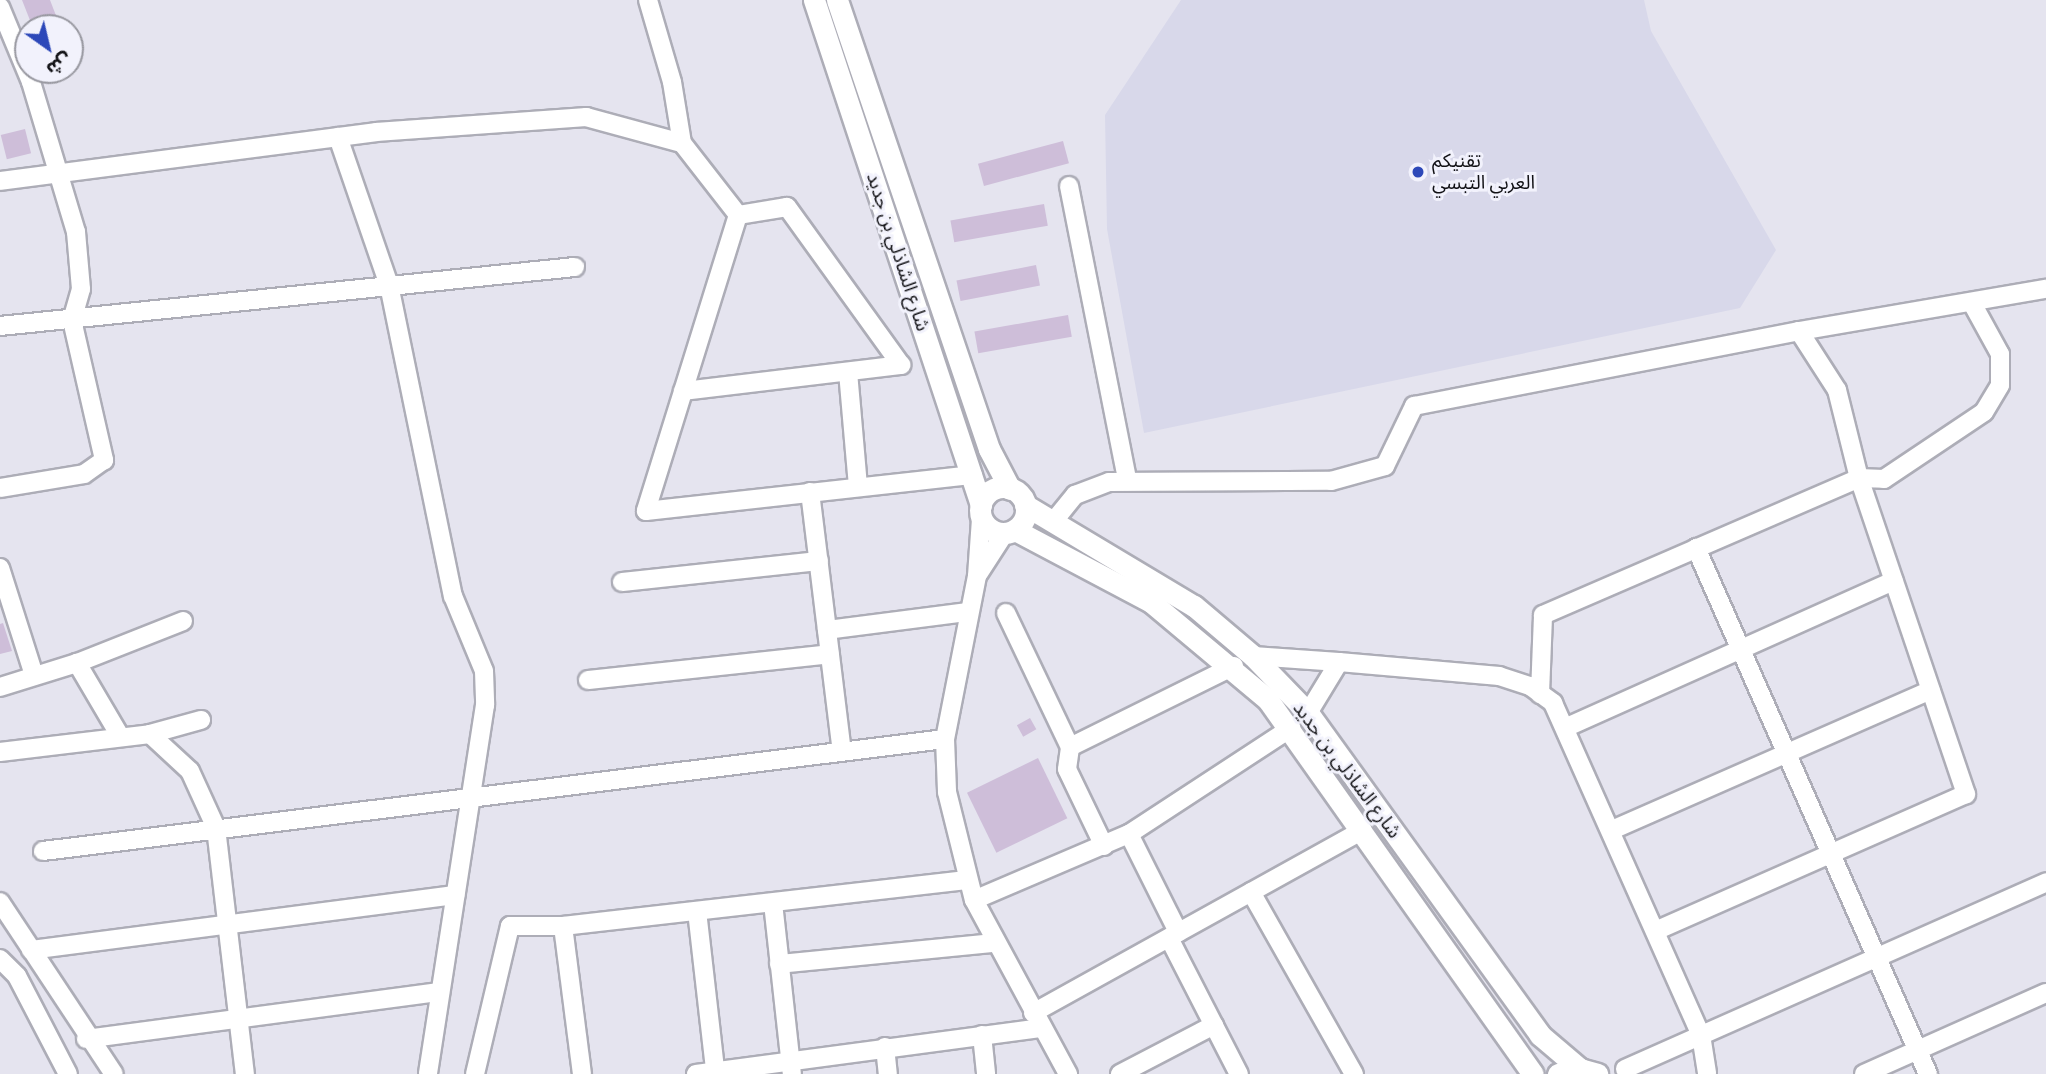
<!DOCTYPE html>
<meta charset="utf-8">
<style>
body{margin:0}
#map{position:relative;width:2046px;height:1074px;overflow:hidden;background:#e5e4ef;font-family:"Archivo Narrow","Noto Sans Arabic",sans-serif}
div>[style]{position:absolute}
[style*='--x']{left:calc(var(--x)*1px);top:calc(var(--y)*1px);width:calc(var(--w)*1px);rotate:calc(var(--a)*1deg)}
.built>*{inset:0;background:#d8d8ea}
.building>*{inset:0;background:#cebed9;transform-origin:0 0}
.roads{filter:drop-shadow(2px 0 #adadb7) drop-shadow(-2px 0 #adadb7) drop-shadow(0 2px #adadb7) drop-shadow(0 -2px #adadb7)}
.minor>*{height:18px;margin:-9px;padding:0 9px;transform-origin:9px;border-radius:9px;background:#fff}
.major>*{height:21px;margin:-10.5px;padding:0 10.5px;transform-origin:10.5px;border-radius:10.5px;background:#fff}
.major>.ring{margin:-10.5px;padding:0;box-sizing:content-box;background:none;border:21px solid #fff;border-radius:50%}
.dots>*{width:19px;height:19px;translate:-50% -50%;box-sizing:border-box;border:4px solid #f2f2fc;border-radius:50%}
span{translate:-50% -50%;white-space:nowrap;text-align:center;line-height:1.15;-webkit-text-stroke:6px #f2f2fc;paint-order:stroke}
.poi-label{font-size:19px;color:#111115}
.left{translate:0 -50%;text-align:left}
.street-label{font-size:19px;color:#111115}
.north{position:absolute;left:14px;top:14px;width:70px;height:70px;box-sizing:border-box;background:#f2f2fc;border:2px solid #9898a0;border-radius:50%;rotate:146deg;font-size:19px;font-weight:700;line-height:28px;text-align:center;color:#111115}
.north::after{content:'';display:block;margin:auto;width:24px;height:32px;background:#2d48b9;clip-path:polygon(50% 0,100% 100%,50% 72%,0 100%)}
</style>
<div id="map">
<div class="built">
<div style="clip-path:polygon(1181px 0,1644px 0,1651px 31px,1776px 250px,1740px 308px,1144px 433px,1107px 229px,1105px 115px)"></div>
</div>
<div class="building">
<div style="clip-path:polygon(22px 0,50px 0,60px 26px,33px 28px)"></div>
<div style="left:25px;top:129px;width:25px;height:25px;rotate:76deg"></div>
<div style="left:1063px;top:141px;width:23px;height:88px;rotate:75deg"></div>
<div style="left:1044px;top:204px;width:22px;height:95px;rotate:80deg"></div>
<div style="left:1036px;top:265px;width:21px;height:81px;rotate:79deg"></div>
<div style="left:1068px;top:315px;width:22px;height:95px;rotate:80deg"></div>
<div style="clip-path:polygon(3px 623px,12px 651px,0 654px,0 624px)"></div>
<div style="left:1030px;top:718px;width:13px;height:15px;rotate:61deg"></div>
<div style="left:1038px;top:758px;width:67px;height:79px;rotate:64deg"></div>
</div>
<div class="roads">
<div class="minor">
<div style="--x:648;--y:0;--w:85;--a:73.7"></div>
<div style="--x:672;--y:82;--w:62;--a:80.7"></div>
<div style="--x:0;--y:7;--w:81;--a:67.5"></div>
<div style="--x:31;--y:82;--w:157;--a:73.3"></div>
<div style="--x:76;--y:232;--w:57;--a:85"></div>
<div style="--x:81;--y:289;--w:32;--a:106"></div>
<div style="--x:72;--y:320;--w:144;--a:77.1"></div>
<div style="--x:104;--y:460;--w:24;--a:145"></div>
<div style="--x:84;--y:474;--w:85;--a:170.5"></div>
<div style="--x:338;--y:137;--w:157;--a:71"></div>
<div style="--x:389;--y:285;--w:318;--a:78.4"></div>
<div style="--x:453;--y:596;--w:81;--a:67.5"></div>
<div style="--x:484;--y:671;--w:34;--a:88"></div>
<div style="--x:485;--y:705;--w:373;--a:98.8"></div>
<div style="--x:0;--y:181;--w:379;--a:-7.4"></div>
<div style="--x:376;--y:132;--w:211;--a:-4.1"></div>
<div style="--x:586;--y:117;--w:99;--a:15.2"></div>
<div style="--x:682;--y:143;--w:91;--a:52.1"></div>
<div style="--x:1069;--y:186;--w:300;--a:78.8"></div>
<div style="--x:738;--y:215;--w:310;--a:107.3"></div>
<div style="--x:646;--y:511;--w:329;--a:-6.3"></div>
<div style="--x:0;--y:326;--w:578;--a:-5.86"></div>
<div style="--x:1799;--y:331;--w:251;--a:-9.7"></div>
<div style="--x:848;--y:372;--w:114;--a:85"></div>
<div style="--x:683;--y:391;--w:220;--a:-6.8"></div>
<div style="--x:901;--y:365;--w:195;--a:-125.8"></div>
<div style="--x:787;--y:207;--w:50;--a:170.7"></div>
<div style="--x:810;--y:492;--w:261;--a:83"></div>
<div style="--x:981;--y:519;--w:57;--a:94"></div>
<div style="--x:977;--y:576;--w:166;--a:101.1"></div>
<div style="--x:945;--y:739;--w:53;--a:87.8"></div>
<div style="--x:947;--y:792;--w:111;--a:76"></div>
<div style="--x:974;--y:900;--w:198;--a:61.6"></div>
<div style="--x:1053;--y:522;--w:35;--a:-51"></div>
<div style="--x:1075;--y:495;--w:36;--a:-21"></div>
<div style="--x:1109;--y:482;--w:222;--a:-0.3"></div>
<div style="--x:1331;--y:481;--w:56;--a:-15.5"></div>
<div style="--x:1385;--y:466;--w:67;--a:-64.2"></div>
<div style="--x:1414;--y:406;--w:392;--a:-11"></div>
<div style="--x:1799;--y:331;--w:70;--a:57.2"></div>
<div style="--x:1837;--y:390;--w:91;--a:76"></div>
<div style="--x:1859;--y:478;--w:25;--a:2"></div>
<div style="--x:1884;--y:479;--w:120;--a:-33.8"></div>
<div style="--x:1984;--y:412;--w:31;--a:-59"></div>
<div style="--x:2000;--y:385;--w:31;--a:-90"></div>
<div style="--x:2000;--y:354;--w:58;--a:-118.8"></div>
<div style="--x:1696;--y:548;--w:575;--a:66.2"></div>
<div style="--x:0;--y:568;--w:112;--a:72.4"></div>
<div style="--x:979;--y:573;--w:46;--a:-57.3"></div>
<div style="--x:622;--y:582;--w:198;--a:-6.1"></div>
<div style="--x:1006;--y:613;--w:148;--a:64.5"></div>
<div style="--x:827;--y:630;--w:141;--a:-7.3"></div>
<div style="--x:1253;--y:656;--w:86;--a:4"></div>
<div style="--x:1339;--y:662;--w:60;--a:121.3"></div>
<div style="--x:1339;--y:662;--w:161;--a:5"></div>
<div style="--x:1499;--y:676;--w:33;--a:18"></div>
<div style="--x:1530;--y:686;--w:29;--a:36"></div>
<div style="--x:1553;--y:703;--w:363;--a:66"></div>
<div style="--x:1701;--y:1035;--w:39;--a:81"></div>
<div style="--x:588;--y:680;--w:243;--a:-6.1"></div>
<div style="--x:0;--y:687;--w:81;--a:-17.3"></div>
<div style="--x:1540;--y:694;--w:79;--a:-87.8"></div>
<div style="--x:1543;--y:615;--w:344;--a:-23.4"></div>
<div style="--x:1859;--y:478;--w:334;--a:71.3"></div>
<div style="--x:1966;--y:794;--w:339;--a:156.2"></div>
<div style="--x:1567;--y:727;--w:358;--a:-24.1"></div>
<div style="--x:150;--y:734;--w:54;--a:42.8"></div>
<div style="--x:190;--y:771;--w:63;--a:65.5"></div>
<div style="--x:216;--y:828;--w:248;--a:83.3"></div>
<div style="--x:120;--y:736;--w:85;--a:-120.5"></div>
<div style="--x:77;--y:663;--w:114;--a:-21.6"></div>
<div style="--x:0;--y:752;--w:151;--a:-6.8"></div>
<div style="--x:150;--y:734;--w:53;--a:-15.4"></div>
<div style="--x:1612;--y:830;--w:348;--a:-23.7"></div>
<div style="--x:1129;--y:834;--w:110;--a:63.4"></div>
<div style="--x:1104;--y:846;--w:85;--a:-115.7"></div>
<div style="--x:1067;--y:769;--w:22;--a:-82"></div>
<div style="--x:1070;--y:747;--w:183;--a:-26.3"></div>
<div style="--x:43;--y:851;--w:909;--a:-7.08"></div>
<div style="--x:1251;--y:892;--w:209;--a:60.5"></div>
<div style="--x:974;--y:900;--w:168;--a:-23.1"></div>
<div style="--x:1129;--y:834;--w:194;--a:-33.2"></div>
<div style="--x:0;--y:902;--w:206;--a:56.5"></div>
<div style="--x:773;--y:903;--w:172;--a:83.7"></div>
<div style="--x:697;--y:911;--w:159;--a:83.5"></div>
<div style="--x:563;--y:926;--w:149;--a:82.7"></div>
<div style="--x:1169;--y:938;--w:153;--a:62.8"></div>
<div style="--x:31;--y:950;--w:428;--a:-7.4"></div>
<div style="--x:0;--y:959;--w:24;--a:45"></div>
<div style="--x:17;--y:976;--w:110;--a:62.5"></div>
<div style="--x:779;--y:964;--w:215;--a:-5.6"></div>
<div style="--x:1033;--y:1013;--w:377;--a:-29"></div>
<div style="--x:982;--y:1035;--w:39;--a:84"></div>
<div style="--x:86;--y:1039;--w:357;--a:-7.6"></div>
<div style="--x:885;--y:1047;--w:27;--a:84"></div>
<div style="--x:1625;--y:1069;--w:461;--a:-23.9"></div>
<div style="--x:475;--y:1074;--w:152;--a:-76.7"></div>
<div style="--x:510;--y:926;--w:53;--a:0"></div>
<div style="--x:563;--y:926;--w:406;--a:-6.5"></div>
<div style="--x:696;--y:1074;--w:349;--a:-7.6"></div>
<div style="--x:1120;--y:1074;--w:106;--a:-27.5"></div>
<div style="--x:1864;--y:1074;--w:199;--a:-24"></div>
</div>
<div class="major">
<div style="--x:814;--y:0;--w:532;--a:71.7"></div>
<div style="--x:837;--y:0;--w:474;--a:71.3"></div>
<div style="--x:989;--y:449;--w:45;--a:62.3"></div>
<div class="ring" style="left:980px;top:487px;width:25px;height:25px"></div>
<div style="--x:1025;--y:505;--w:197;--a:30.9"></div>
<div style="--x:1194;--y:606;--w:77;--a:40.3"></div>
<div style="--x:1253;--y:656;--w:79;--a:46"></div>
<div style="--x:1308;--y:713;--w:397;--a:54.2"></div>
<div style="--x:1540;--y:1035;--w:52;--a:40.4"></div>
<div style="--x:1015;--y:530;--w:154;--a:27.9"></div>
<div style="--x:1151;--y:602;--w:153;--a:39.9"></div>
<div style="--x:1268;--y:700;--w:458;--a:54.7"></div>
<div style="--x:1558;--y:1074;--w:23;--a:-13"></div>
<div style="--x:1580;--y:1069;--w:18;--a:16"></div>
</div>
</div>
<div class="dots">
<div style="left:1418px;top:172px;background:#2d48b9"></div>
</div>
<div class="poi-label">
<span class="left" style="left:1432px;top:172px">تقنيكم<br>العربي التبسي</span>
</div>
<div class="street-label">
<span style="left:898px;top:252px;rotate:72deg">شارع الشاذلي بن جديد</span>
<span style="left:1347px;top:770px;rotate:53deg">شارع الشاذلي بن جديد</span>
</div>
<div class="north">ش</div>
</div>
